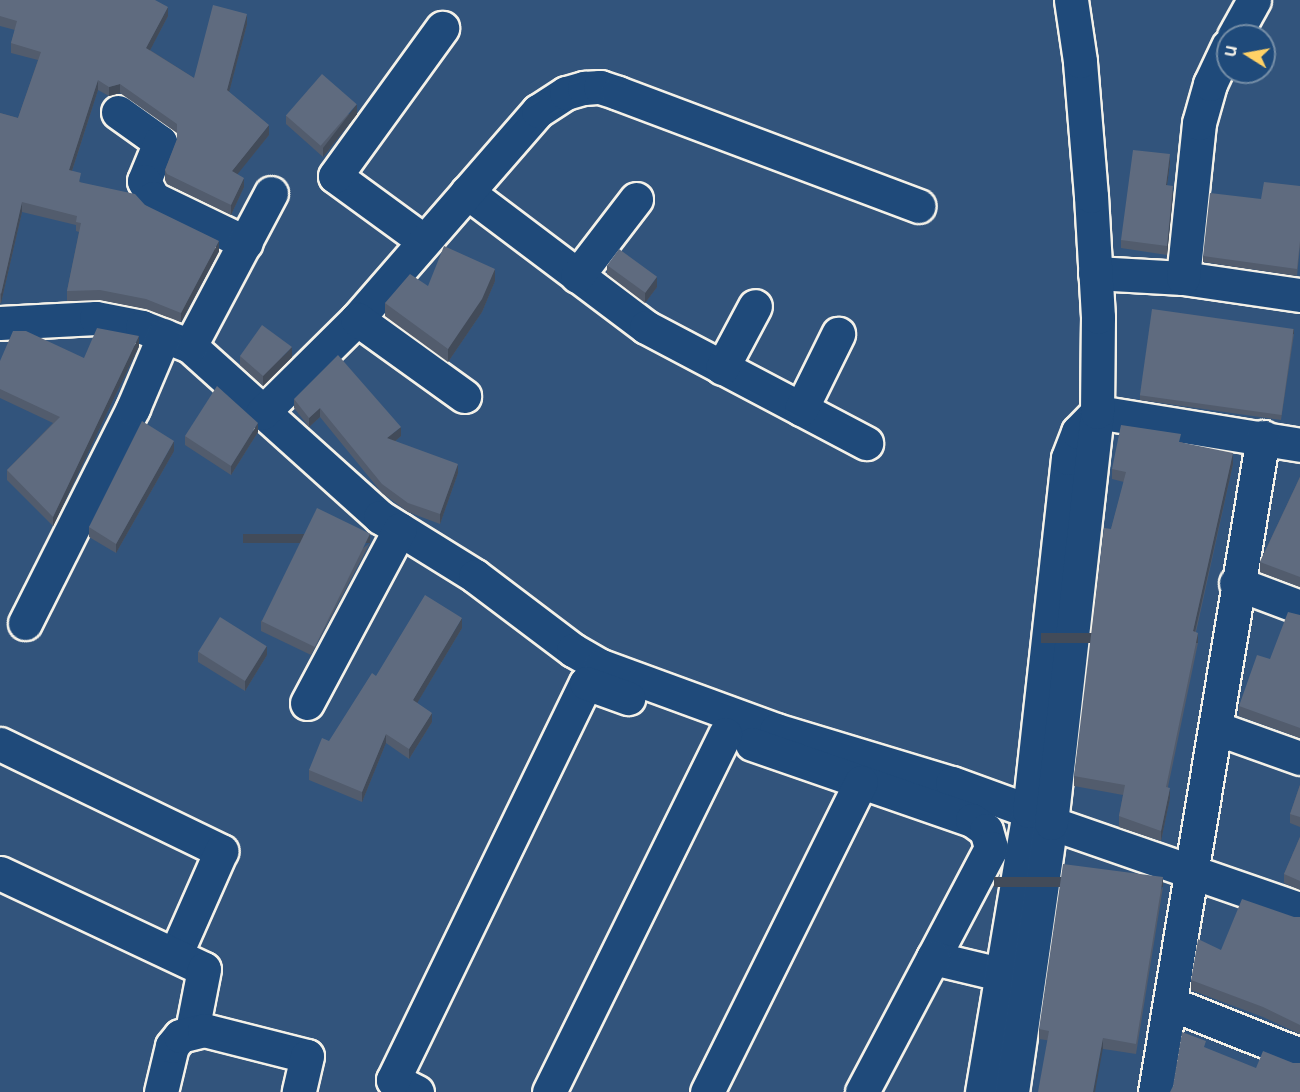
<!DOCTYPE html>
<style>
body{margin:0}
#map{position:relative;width:1300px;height:1092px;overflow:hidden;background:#32547c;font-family:Mali,sans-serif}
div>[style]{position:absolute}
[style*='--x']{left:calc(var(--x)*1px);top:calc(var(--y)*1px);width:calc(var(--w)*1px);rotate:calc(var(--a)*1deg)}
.roads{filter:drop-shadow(2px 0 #f4f1e8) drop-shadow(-2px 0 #f4f1e8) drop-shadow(0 2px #f4f1e8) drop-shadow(0 -2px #f4f1e8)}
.minor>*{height:33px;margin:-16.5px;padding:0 16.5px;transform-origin:16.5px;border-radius:16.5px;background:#1f4a7a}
.wall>*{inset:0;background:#525c6d}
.shaded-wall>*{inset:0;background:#424b59;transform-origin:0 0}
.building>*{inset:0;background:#5f6b7f;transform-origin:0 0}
span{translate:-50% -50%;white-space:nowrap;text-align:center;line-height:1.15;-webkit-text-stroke:6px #1f4a7a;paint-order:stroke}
.north{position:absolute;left:1216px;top:24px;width:60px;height:60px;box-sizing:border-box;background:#1f4a7a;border:2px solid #748da6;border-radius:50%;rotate:281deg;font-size:16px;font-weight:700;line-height:24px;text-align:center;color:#f4f1e8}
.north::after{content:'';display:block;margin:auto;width:21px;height:27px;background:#ffd166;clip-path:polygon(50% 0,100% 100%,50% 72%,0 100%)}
</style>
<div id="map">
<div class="roads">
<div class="minor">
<div style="--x:1234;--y:36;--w:41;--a:-60.9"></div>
<div style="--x:118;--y:112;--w:52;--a:35.5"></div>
<div style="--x:160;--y:142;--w:42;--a:112.3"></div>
<div style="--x:144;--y:181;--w:19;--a:62"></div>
<div style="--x:153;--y:198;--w:103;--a:25.8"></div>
<div style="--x:467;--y:192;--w:224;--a:37"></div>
<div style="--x:646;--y:327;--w:249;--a:27.8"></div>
<div style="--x:424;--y:241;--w:110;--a:-143.9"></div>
<div style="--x:335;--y:176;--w:183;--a:-54.1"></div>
<div style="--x:1095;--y:273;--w:88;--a:3.3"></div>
<div style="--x:1183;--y:278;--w:118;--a:8.3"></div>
<div style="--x:577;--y:276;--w:97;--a:-52.5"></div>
<div style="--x:1183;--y:278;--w:156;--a:-84.1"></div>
<div style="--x:1199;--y:123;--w:41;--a:-74.2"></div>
<div style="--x:1210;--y:84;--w:42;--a:-64.7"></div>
<div style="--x:357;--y:319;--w:276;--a:-49"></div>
<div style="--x:538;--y:111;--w:33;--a:-33"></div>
<div style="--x:566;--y:93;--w:19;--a:-16"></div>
<div style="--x:584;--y:88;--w:16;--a:-4"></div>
<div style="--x:600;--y:87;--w:19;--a:18"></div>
<div style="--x:618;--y:93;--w:321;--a:20.6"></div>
<div style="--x:0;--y:323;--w:96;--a:-3"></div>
<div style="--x:96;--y:318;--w:47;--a:11.1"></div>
<div style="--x:142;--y:327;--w:52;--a:21.6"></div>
<div style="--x:190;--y:346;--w:256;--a:42"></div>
<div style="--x:380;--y:517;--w:112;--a:31.8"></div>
<div style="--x:475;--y:576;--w:123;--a:37.1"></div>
<div style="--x:573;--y:650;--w:32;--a:30"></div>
<div style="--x:601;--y:666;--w:186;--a:20.1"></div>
<div style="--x:776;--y:730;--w:184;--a:16.8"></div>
<div style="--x:952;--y:783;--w:82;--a:20"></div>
<div style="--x:1029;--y:811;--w:25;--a:29"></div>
<div style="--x:1051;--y:823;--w:263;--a:19.1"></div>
<div style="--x:190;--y:346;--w:173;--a:-62.1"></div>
<div style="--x:722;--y:368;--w:70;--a:-62"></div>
<div style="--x:801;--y:409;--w:84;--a:-63.7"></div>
<div style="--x:262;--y:413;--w:134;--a:-44.7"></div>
<div style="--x:357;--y:319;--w:132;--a:35.7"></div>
<div style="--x:1236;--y:583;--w:68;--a:20.6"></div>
<div style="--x:25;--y:623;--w:241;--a:-63.3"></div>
<div style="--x:133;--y:408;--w:79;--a:-67"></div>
<div style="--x:307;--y:703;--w:197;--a:-61.9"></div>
<div style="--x:1216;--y:728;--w:89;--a:19.7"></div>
<div style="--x:0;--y:744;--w:246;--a:25.8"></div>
<div style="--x:221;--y:851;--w:111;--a:113.8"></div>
<div style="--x:752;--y:744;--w:233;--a:19.1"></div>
<div style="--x:972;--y:820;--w:17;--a:36"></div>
<div style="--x:986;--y:830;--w:19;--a:74"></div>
<div style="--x:991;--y:848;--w:124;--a:117.8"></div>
<div style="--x:933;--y:958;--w:69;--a:13.4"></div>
<div style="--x:0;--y:873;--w:225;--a:25.2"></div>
<div style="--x:204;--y:969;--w:63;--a:101"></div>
<div style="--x:1172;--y:1004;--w:138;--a:21.7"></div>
<div style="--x:161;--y:1092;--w:47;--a:-76.6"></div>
<div style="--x:172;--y:1046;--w:13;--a:-51"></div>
<div style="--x:180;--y:1036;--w:25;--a:-14"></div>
<div style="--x:204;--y:1030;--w:106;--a:14.2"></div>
<div style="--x:307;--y:1056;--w:37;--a:103"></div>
<div style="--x:417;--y:1092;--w:27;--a:-153"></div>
<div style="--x:393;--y:1080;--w:441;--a:-64.1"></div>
<div style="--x:586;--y:683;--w:45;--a:19.7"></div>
<div style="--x:549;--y:1092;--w:399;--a:-63.8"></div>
<div style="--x:707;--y:1092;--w:346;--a:-63.6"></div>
<div style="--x:862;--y:1092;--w:152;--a:-62.1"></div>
<div style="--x:982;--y:1092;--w:285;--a:-80.5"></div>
<div style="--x:1029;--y:811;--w:355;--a:-83.7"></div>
<div style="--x:1068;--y:458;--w:28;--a:-69"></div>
<div style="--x:1078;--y:432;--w:28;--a:-46"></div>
<div style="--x:1097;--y:412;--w:206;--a:9.2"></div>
<div style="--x:1012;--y:1092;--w:272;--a:-81.8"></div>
<div style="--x:1051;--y:823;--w:414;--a:-83.6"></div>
<div style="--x:1097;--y:412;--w:95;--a:-89.4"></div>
<div style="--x:1098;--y:317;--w:121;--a:-93.3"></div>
<div style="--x:1091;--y:196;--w:135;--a:-94.7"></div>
<div style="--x:1080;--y:61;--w:62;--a:-98.4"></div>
<div style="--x:1155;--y:1092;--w:664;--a:-80.64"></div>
</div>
</div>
<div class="wall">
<div style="clip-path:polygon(0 0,168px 16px,150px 50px,194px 78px,247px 24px,229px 92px,269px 135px,237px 174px,244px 187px,231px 215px,167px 184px,165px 180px,165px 170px,177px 140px,177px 133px,120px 93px,109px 96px,98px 90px,72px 171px,81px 183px,145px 205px,219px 251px,181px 322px,146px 309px,100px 300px,67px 301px,67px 291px,79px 232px,76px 231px,76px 225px,22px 212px,1px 303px,0 303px,0 113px,18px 118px,38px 60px,11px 53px,11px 43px,15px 30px,0 26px)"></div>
<div style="clip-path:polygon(357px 114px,323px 157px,286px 124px,286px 115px)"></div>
<div style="clip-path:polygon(1170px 163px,1167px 185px,1173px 194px,1167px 255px,1121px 248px,1121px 240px)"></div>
<div style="clip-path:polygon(1300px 186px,1300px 247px,1297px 276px,1203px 262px,1203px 256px,1261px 199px)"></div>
<div style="clip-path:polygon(607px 265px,657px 287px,645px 303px,607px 274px)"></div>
<div style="clip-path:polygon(495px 281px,482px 312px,448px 362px,385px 316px,385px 303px,428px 286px)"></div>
<div style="clip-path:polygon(1294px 334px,1281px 420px,1140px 400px,1140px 395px)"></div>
<div style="clip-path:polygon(139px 346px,53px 526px,7px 480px,7px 470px,53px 423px,0 398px,0 361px,84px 358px)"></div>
<div style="clip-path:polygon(240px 356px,292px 357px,263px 386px,240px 365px)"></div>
<div style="clip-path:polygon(294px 399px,401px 436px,395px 441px,458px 473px,440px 524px,408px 512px,382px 493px,320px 417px,309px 427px,294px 408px)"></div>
<div style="clip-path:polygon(258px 432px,231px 475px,185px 445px,185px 436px)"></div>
<div style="clip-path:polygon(1181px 442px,1233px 464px,1196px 632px,1198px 643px,1168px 787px,1170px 798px,1161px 841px,1119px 827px,1119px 816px,1123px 795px,1074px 786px,1074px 776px,1111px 529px,1124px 482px,1112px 479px,1112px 469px)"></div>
<div style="clip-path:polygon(174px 451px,116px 553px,89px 537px,89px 527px)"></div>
<div style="clip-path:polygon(1300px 477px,1300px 587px,1260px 572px,1260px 562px)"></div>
<div style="clip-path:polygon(370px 543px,311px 655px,261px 631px,261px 621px)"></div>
<div style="clip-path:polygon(1300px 615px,1300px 738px,1239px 716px,1239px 706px)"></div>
<div style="clip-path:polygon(462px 628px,417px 703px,432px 722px,409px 759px,386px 743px,362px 802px,309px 780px,309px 770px,376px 676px)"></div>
<div style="clip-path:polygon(198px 652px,267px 655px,245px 691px,198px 662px)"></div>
<div style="clip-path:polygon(1300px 785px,1300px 827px,1290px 823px,1290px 814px)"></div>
<div style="clip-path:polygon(1300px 837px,1300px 890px,1284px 883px,1284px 874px)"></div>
<div style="clip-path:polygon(1163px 887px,1136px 1054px,1039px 1039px,1039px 1029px)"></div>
<div style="clip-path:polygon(1294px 917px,1300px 917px,1300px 1034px,1263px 1017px,1191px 990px,1191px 980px,1221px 950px)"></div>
</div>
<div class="shaded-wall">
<div style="clip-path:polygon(168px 7px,168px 16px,146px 58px,146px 48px)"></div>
<div style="clip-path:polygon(247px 14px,247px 24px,227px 100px,227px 90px)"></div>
<div style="clip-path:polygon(98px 80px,98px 90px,69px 180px,69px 170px)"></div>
<div style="clip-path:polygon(120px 84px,120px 93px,109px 96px,109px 87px)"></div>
<div style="clip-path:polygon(357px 104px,357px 114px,323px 157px,323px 148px)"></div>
<div style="clip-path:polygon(269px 125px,269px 135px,232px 181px,232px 171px)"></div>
<div style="clip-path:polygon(1170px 154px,1170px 163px,1166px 193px,1166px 185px)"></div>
<div style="clip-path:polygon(244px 178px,244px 187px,231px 215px,231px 205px)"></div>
<div style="clip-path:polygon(1173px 186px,1173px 194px,1167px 255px,1167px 246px)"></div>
<div style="clip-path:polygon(22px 202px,22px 212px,1px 303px,1px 294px)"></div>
<div style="clip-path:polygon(219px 241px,219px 251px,181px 322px,181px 313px)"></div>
<div style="clip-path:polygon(495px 269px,495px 281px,482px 312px,448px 362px,448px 349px)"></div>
<div style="clip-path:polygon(657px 277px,657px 287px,645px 303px,645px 293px)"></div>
<div style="left:1294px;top:329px;width:5px;height:87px;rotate:90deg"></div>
<div style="clip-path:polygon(139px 336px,139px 346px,53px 526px,53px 517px)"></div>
<div style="clip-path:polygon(292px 347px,292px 357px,263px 386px,263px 376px)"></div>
<div style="clip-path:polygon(320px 408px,320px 417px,309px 427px,309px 418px)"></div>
<div style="clip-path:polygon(258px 423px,258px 432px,231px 475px,231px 466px)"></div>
<div style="clip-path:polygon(401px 427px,401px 436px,387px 448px,387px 438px)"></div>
<div style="clip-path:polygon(174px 441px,174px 451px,116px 553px,116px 544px)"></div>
<div style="clip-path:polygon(1233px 453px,1233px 464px,1193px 641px,1193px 631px)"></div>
<div style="clip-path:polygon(458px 464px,458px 473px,440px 524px,440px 514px)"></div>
<div style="left:370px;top:534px;width:9px;height:127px;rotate:90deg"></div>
<div style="clip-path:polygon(462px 618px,462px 628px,413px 710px,413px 700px)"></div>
<div style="left:1198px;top:633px;width:10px;height:157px;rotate:90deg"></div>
<div style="clip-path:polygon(267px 646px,267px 655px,245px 691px,245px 681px)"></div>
<div style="clip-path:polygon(432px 713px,432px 722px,409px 759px,409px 749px)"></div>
<div style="clip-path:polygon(386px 734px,386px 743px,362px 802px,362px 792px)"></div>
<div style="clip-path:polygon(1170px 788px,1170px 798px,1161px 841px,1161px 831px)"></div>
<div style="left:1163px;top:877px;width:10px;height:169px;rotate:90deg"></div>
<div style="clip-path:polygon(1103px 1038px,1103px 1048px,1095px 1092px,1093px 1092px)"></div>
</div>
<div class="building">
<div style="clip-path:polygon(0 0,155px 0,168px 7px,146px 48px,194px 78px,213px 5px,247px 14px,227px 90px,269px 125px,232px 171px,244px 178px,231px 205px,167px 174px,165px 170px,177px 139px,177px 124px,120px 84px,109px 87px,98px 80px,69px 170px,81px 173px,79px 182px,135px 194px,145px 205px,219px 241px,181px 313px,146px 299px,100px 290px,67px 291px,81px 223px,76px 222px,77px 216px,22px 202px,1px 294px,0 293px,0 113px,18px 118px,41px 52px,11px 43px,17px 21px,0 16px)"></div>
<div style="left:322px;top:74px;width:46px;height:55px;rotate:41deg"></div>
<div style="clip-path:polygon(1133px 150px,1170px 154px,1166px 185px,1173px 186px,1167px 246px,1121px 240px)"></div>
<div style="clip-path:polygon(1264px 182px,1300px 186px,1300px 241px,1297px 269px,1203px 256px,1210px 193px,1261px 199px)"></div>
<div style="clip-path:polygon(444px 246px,495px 269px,482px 299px,448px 349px,385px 303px,410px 274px,428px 286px)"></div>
<div style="left:619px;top:249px;width:47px;height:20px;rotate:36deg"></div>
<div style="left:1152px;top:309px;width:143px;height:87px;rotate:8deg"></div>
<div style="clip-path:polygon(262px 325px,292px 347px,263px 376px,240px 356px)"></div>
<div style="clip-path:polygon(97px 328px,139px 336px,53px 517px,7px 470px,60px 417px,0 389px,0 361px,13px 331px,26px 331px,84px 358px)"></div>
<div style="clip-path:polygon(338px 355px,401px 427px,387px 438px,458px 464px,440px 514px,408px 503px,382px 484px,320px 408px,309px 418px,294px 399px)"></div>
<div style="clip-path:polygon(217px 386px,258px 423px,231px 466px,185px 436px)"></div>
<div style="clip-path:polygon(142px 421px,174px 441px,116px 544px,89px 527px)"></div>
<div style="clip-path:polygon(1121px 425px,1181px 434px,1179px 442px,1233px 453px,1193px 631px,1198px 633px,1166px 787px,1170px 788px,1161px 831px,1119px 816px,1125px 785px,1074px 776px,1104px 528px,1111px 529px,1126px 472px,1112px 469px)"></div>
<div style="clip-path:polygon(1300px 477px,1300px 577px,1260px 562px)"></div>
<div style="left:317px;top:508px;width:59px;height:126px;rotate:26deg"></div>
<div style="clip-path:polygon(425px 595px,462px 618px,413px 700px,432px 713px,409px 749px,386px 734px,362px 792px,309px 770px,322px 738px,329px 741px,372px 673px,376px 676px)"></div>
<div style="clip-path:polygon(1288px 612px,1300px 615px,1300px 728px,1239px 706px,1257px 655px,1270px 659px)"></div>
<div style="left:220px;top:617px;width:55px;height:41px;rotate:32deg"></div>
<div style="clip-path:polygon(1300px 785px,1300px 817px,1290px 814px)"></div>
<div style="clip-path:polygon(1300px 837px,1300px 881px,1284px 874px)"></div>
<div style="clip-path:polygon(1063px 864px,1163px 877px,1136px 1044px,1103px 1038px,1093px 1092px,1038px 1092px,1049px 1031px,1039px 1029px)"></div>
<div style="clip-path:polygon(1242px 899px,1294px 917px,1300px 917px,1300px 1025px,1263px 1007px,1191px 980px,1198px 939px,1221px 950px)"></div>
<div style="clip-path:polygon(1182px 1032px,1206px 1041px,1204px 1047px,1256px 1068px,1263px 1051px,1293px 1063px,1300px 1063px,1300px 1092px,1170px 1092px,1173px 1086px)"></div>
</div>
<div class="north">U</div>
</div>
